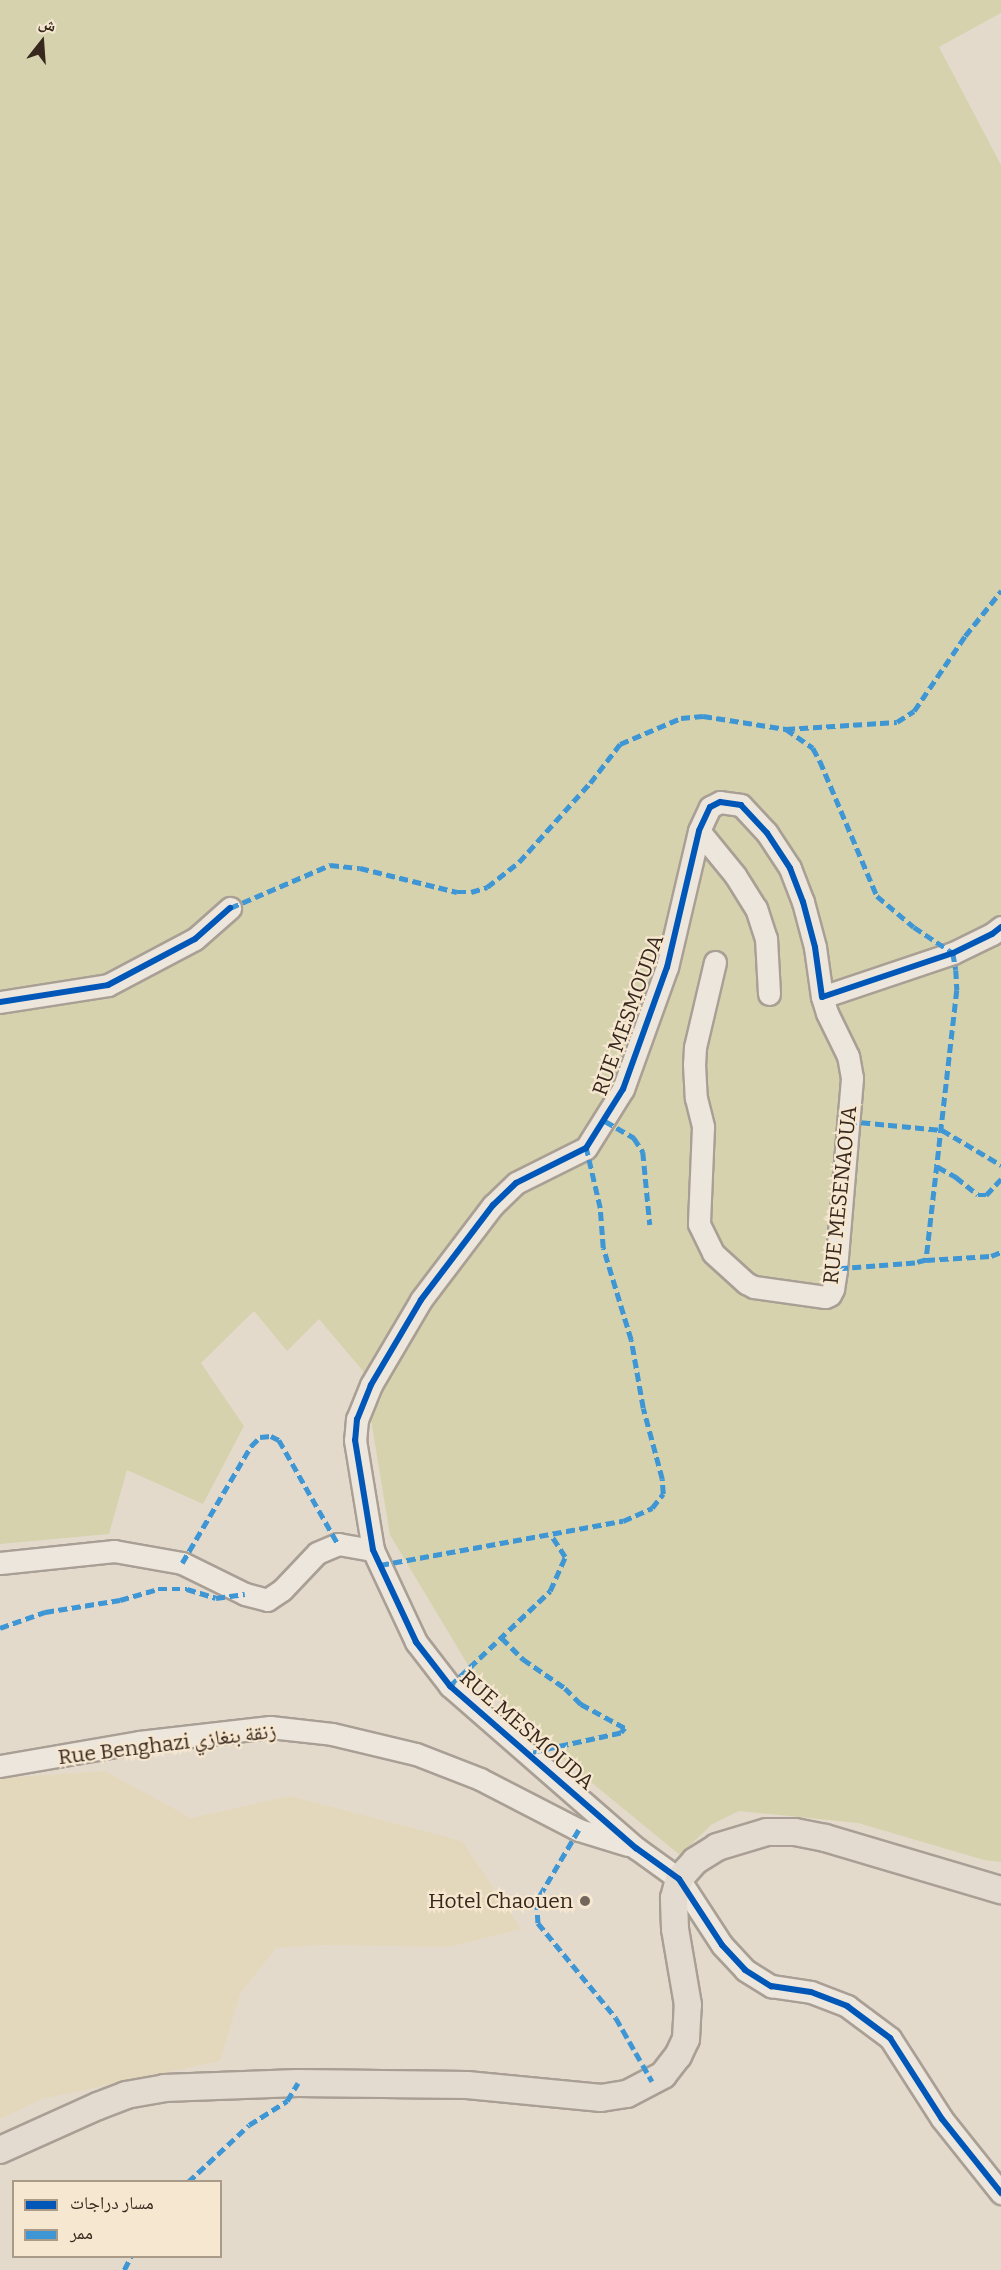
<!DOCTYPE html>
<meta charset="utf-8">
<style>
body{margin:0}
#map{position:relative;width:1001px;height:2270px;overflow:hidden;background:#e4dacc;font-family:Bitter,"Noto Naskh Arabic",serif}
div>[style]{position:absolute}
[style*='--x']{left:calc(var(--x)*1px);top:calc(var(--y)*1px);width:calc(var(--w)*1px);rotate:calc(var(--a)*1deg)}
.farmland>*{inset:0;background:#e4d8bc}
.green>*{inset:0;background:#d6d2ae}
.roads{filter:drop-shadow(2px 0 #a99f95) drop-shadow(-2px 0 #a99f95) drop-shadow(0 2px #a99f95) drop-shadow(0 -2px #a99f95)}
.minor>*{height:21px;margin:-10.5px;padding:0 10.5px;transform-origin:10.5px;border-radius:10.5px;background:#ece6dd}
.major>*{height:26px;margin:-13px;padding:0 13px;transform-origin:13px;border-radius:13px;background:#e3dbcf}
.quiet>*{height:4.5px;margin-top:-2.25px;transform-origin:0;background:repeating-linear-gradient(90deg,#3e96d5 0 9px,transparent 0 13.5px)}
.cycleway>*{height:6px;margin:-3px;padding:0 3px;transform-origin:3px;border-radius:3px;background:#0057b8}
.dots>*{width:16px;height:16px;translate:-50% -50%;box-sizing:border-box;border:3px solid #f6e7d0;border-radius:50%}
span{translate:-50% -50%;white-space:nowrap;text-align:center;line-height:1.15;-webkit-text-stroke:4.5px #f6e7d0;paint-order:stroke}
.street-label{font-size:21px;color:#37271d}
.poi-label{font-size:21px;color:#37271d}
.right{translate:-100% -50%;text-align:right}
.legend{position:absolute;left:12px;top:2180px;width:210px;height:78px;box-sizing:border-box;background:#f6e7d0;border:2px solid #aa9a88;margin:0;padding:8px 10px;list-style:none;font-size:18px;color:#37271d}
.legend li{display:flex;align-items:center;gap:12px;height:30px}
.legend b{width:30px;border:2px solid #aa9a88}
.north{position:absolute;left:12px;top:12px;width:60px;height:60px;-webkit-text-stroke:4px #f6e7d0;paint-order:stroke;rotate:17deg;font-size:16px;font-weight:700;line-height:24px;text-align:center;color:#37271d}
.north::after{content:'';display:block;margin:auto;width:21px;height:27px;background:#37271d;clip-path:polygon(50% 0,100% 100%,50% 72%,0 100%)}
</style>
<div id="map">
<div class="farmland">
<div style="clip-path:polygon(105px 1771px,191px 1818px,290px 1796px,462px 1841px,521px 1929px,449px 1947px,320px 1945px,276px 1948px,240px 1994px,220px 2061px,42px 2099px,0 2119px,0 1778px)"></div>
</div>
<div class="green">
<div style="clip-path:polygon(0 0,1001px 0,1001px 13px,939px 47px,1001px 165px,1001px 1862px,984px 1860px,858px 1823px,739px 1811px,711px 1825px,680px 1855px,559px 1756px,474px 1675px,390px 1535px,363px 1371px,319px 1319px,287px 1351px,254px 1311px,201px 1363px,244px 1426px,203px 1504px,127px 1470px,109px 1534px,0 1544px)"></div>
</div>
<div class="roads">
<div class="minor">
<div style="--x:699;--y:831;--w:57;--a:50.7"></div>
<div style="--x:735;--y:875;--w:39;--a:58"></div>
<div style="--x:756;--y:908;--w:32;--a:72"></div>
<div style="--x:766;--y:938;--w:56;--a:86.9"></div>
<div style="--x:1001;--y:927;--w:11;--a:142"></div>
<div style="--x:992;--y:934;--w:43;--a:154"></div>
<div style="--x:953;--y:953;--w:138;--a:161.4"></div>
<div style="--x:822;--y:997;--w:50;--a:-98"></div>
<div style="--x:815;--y:947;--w:47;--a:-104.9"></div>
<div style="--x:803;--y:902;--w:36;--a:-111"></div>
<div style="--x:790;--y:868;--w:42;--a:-123.3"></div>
<div style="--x:767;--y:833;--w:38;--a:-133"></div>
<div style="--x:741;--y:805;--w:21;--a:-172"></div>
<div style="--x:720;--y:802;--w:11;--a:153"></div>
<div style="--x:710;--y:807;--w:26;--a:115"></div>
<div style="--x:699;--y:831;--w:140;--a:103.2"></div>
<div style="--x:667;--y:967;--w:130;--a:109.8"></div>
<div style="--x:623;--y:1089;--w:70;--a:122.1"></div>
<div style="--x:586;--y:1148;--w:78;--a:153.4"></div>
<div style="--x:516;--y:1183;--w:32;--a:136"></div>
<div style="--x:493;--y:1205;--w:119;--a:127.2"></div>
<div style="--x:421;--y:1300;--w:99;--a:120.5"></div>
<div style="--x:371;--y:1385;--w:37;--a:112"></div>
<div style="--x:357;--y:1419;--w:21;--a:95"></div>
<div style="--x:355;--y:1440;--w:111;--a:80.7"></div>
<div style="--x:373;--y:1550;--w:102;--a:64.9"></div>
<div style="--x:416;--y:1642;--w:56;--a:52.3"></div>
<div style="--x:450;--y:1686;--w:247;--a:41.1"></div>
<div style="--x:636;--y:1848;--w:53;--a:35.8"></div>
<div style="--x:679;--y:1879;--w:79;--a:56.9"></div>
<div style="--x:722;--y:1945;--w:34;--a:47"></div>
<div style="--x:745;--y:1970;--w:31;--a:32"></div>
<div style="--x:771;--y:1986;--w:40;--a:8.5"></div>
<div style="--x:811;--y:1992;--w:39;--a:21"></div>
<div style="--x:847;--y:2006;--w:54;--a:36.7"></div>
<div style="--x:890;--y:2038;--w:96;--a:57.3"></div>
<div style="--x:942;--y:2119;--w:95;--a:51.4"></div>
<div style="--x:715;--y:962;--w:87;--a:103.2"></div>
<div style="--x:695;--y:1047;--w:17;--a:93"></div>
<div style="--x:694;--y:1064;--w:34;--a:87"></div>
<div style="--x:696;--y:1098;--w:30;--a:76"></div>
<div style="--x:703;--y:1127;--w:97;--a:92.4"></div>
<div style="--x:699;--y:1224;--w:32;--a:64"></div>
<div style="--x:713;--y:1253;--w:45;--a:42.3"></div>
<div style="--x:746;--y:1283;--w:9;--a:27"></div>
<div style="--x:754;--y:1287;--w:72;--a:8"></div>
<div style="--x:825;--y:1297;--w:5;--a:-22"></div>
<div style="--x:830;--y:1295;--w:7;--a:-63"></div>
<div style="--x:833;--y:1289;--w:20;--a:-81"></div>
<div style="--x:836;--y:1269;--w:192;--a:-85.2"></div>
<div style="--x:852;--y:1078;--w:22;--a:-100"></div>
<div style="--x:848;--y:1056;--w:48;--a:-116"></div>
<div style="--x:827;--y:1013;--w:17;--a:-107"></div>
<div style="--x:0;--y:1002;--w:109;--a:-8.9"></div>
<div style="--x:108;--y:985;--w:98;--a:-27.9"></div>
<div style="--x:195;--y:939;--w:47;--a:-41.5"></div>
<div style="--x:0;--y:1563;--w:115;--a:-6"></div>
<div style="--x:114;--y:1551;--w:69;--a:10"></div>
<div style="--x:182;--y:1563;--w:70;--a:26.2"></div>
<div style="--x:245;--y:1594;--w:23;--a:15"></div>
<div style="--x:267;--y:1600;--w:18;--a:-34"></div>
<div style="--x:282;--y:1590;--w:51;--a:-46.6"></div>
<div style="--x:317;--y:1553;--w:23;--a:-23"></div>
<div style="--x:338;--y:1544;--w:36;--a:10"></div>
<div style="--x:0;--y:1766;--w:141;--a:-9.8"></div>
<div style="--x:139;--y:1742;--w:132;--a:-6.5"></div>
<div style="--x:270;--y:1727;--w:62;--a:6.4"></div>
<div style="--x:332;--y:1734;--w:86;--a:13.4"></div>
<div style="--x:416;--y:1754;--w:69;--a:21.3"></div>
<div style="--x:480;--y:1779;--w:111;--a:27.3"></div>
<div style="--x:579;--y:1830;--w:51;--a:17"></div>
</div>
<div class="major">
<div style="--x:0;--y:2150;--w:107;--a:-24.2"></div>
<div style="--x:98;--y:2106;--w:30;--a:-21"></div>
<div style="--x:126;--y:2095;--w:39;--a:-10"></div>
<div style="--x:164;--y:2088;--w:134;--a:-2.1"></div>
<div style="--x:298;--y:2083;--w:169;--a:0.7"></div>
<div style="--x:467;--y:2085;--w:135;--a:5.5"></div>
<div style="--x:601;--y:2098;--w:26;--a:-9"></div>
<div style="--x:627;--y:2094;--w:41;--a:-27.8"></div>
<div style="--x:663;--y:2075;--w:24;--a:-52"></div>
<div style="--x:678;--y:2056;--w:19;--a:-65"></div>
<div style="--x:686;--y:2039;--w:34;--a:-87"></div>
<div style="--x:688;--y:2005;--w:77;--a:-99.7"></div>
<div style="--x:675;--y:1929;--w:31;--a:-92"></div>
<div style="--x:674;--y:1898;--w:20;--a:-75"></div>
<div style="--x:679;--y:1879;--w:24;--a:-48"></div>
<div style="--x:695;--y:1861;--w:26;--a:-32"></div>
<div style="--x:717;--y:1847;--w:52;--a:-16.7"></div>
<div style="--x:767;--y:1832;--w:28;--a:0"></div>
<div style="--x:795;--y:1832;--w:31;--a:11"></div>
<div style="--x:825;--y:1838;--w:184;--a:16.5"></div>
</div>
</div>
<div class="quiet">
<div style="--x:786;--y:729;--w:33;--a:35"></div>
<div style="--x:813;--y:748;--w:15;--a:62"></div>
<div style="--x:820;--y:761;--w:147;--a:67.1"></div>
<div style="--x:877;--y:896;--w:48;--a:40"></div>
<div style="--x:914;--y:927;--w:47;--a:33.7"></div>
<div style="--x:953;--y:953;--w:17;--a:80"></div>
<div style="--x:956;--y:970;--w:20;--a:87"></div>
<div style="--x:957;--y:990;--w:272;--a:96.5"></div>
<div style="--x:926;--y:1260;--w:11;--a:165"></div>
<div style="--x:915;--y:1263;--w:79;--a:175.7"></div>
<div style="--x:230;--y:908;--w:109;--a:-23.3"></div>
<div style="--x:330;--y:865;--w:30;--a:6"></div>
<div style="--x:360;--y:868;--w:100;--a:13.9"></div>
<div style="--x:457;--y:892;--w:14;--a:0"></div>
<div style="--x:471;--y:892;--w:17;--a:-17"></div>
<div style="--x:487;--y:887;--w:41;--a:-38"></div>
<div style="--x:519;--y:862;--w:106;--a:-48.1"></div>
<div style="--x:590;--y:783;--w:49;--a:-52.4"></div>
<div style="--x:620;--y:744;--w:66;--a:-23.1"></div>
<div style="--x:681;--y:718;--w:22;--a:-5"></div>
<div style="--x:703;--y:716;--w:84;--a:8.9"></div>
<div style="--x:786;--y:729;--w:111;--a:-3.6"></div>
<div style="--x:897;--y:722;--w:20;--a:-33"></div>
<div style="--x:914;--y:711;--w:91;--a:-55.8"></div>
<div style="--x:965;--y:636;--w:58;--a:-51.3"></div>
<div style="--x:605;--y:1121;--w:34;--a:30"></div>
<div style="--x:634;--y:1138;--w:17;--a:57"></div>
<div style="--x:643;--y:1152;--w:73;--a:84.5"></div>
<div style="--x:848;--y:1121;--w:94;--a:5.5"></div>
<div style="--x:942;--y:1130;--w:69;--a:30.7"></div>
<div style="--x:938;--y:1167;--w:21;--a:29"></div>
<div style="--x:956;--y:1177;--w:28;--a:39"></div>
<div style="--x:978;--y:1195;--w:8;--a:0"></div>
<div style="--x:986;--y:1195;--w:22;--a:-47"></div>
<div style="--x:926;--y:1260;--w:65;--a:-3.5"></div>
<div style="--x:991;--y:1256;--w:11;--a:-22"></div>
<div style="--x:182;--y:1563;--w:136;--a:-59.5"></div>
<div style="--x:251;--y:1446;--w:13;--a:-45"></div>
<div style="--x:260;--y:1437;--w:11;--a:-5"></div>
<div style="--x:271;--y:1436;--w:9;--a:27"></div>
<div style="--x:279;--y:1440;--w:120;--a:60.4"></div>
<div style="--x:380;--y:1565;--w:247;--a:-10.3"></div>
<div style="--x:623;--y:1521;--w:32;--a:-24"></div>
<div style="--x:652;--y:1508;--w:18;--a:-52"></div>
<div style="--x:663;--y:1494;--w:15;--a:-94"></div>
<div style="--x:662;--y:1479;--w:73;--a:-105"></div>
<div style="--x:643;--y:1408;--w:69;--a:-100"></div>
<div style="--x:631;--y:1340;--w:96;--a:-106.9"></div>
<div style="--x:603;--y:1248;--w:40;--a:-94.3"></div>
<div style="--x:600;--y:1208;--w:62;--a:-103.1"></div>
<div style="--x:0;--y:1628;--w:48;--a:-19.6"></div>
<div style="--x:45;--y:1612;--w:76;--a:-9.1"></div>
<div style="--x:120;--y:1600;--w:40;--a:-16"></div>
<div style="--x:158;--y:1589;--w:29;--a:0"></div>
<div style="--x:187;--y:1589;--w:30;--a:17"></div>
<div style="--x:216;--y:1598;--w:29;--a:-8"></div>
<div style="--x:502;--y:1638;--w:30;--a:45"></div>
<div style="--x:523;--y:1659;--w:51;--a:34.6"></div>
<div style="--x:565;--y:1688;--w:23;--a:45"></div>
<div style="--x:581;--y:1704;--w:50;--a:28.6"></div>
<div style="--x:625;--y:1728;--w:6;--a:129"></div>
<div style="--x:621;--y:1733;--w:94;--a:167.7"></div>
<div style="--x:450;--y:1686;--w:138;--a:-43.5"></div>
<div style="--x:550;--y:1591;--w:37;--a:-66"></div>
<div style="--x:565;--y:1557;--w:27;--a:-123"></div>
<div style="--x:579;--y:1830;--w:82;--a:120.6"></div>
<div style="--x:537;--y:1901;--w:22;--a:87"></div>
<div style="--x:538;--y:1923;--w:123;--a:50.6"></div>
<div style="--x:616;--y:2018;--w:73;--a:60.3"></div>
<div style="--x:188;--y:2182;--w:83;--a:-43.1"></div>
<div style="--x:249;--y:2125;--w:45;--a:-32.3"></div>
<div style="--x:287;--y:2101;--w:21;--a:-59"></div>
<div style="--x:124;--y:2270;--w:16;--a:-63"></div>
</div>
<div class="cycleway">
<div style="--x:1001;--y:927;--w:11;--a:142"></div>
<div style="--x:992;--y:934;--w:43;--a:154"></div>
<div style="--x:953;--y:953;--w:138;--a:161.4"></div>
<div style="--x:822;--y:997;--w:50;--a:-98"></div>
<div style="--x:815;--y:947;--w:47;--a:-104.9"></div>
<div style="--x:803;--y:902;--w:36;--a:-111"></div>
<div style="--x:790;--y:868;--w:42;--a:-123.3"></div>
<div style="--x:767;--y:833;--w:38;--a:-133"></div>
<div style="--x:741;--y:805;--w:21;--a:-172"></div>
<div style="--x:720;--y:802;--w:11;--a:153"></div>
<div style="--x:710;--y:807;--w:26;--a:115"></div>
<div style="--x:699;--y:831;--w:140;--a:103.2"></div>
<div style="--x:667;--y:967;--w:130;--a:109.8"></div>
<div style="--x:623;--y:1089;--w:70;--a:122.1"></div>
<div style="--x:586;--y:1148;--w:78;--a:153.4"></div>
<div style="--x:516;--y:1183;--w:32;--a:136"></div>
<div style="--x:493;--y:1205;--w:119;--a:127.2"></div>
<div style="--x:421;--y:1300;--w:99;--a:120.5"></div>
<div style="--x:371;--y:1385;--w:37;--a:112"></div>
<div style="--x:357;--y:1419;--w:21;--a:95"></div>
<div style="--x:355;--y:1440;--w:111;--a:80.7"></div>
<div style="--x:373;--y:1550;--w:102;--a:64.9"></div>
<div style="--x:416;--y:1642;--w:56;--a:52.3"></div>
<div style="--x:450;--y:1686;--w:247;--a:41.1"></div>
<div style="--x:636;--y:1848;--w:53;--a:35.8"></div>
<div style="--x:679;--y:1879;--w:79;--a:56.9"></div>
<div style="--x:722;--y:1945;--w:34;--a:47"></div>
<div style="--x:745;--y:1970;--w:31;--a:32"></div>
<div style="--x:771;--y:1986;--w:40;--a:8.5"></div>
<div style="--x:811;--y:1992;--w:39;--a:21"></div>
<div style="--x:847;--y:2006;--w:54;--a:36.7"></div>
<div style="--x:890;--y:2038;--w:96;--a:57.3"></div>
<div style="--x:942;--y:2119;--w:95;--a:51.4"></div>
<div style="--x:0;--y:1002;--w:109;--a:-8.9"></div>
<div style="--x:108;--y:985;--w:98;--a:-27.9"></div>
<div style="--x:195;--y:939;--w:47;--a:-41.5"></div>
</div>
<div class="dots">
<div style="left:585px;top:1901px;background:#74665a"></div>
</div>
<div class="street-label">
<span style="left:628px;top:1015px;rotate:-70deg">RUE MESMOUDA</span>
<span style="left:840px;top:1195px;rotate:-84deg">RUE MESENAOUA</span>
<span style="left:527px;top:1730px;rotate:41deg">RUE MESMOUDA</span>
<span style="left:167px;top:1744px;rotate:-7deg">Rue Benghazi زنقة بنغازي</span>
</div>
<div class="poi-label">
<span class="right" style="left:573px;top:1901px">Hotel Chaouen</span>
</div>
<ul class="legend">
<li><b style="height:8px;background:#0057b8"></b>مسار دراجات</li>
<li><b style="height:8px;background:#3e96d5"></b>ممر</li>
</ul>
<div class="north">ش</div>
</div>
